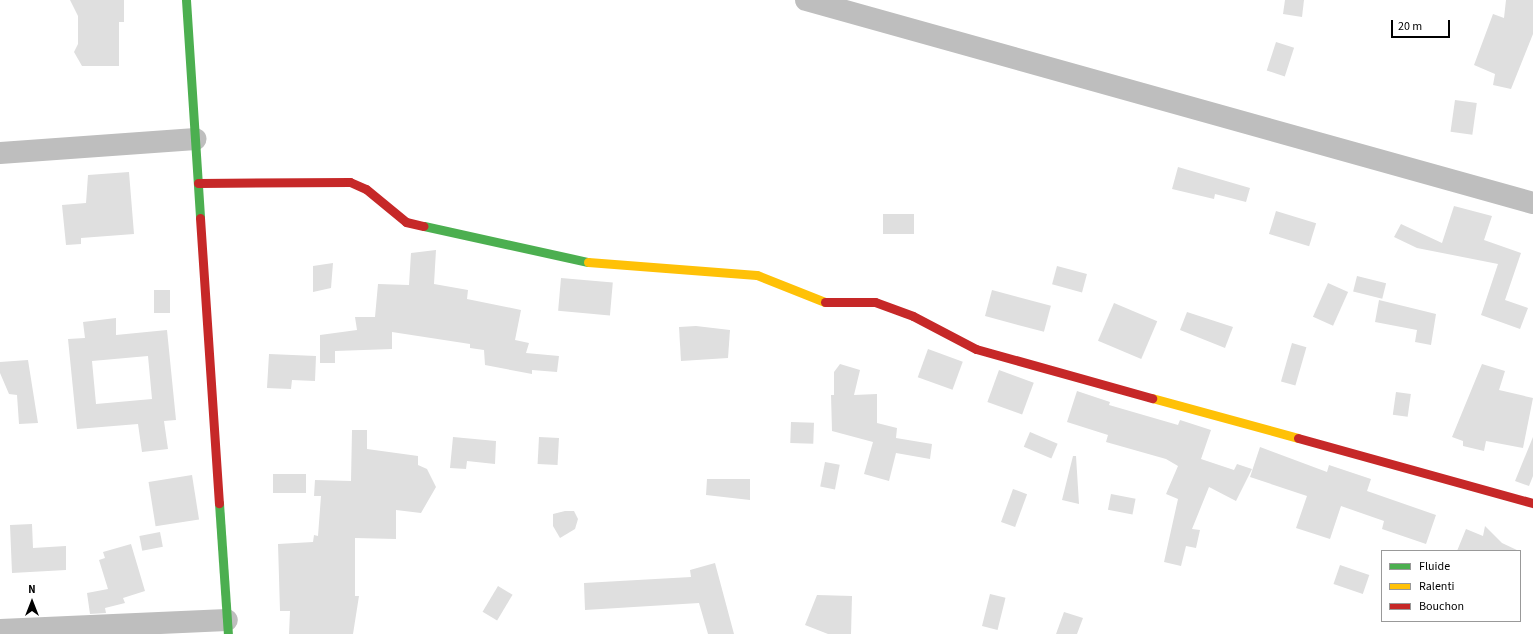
<!DOCTYPE html>
<style>
body{margin:0}
#map{position:relative;width:1533px;height:634px;overflow:hidden;background:#fff;font-family:"Source Sans 3",sans-serif}
div>[style]{position:absolute}
[style*='--x']{left:calc(var(--x)*1px);top:calc(var(--y)*1px);width:calc(var(--w)*1px);rotate:calc(var(--a)*1deg)}
.building>*{inset:0;background:#dfdfdf;transform-origin:0 0}
.street>*{height:22px;margin:-11px;padding:0 11px;transform-origin:11px;border-radius:11px;background:#bebebe}
.fast>*{height:9px;margin:-4.5px;padding:0 4.5px;transform-origin:4.5px;border-radius:4.5px;background:#4caf50}
.slow>*{height:9px;margin:-4.5px;padding:0 4.5px;transform-origin:4.5px;border-radius:4.5px;background:#ffc107}
.jam>*{height:9px;margin:-4.5px;padding:0 4.5px;transform-origin:4.5px;border-radius:4.5px;background:#c62828}
span{translate:-50% -50%;white-space:nowrap;text-align:center;line-height:1.15;-webkit-text-stroke:3px #fff;paint-order:stroke}
.legend{position:absolute;left:1381px;top:550px;width:140px;height:72px;box-sizing:border-box;background:#fff;border:1px solid #999;margin:0;padding:5px 7px;list-style:none;font-size:12px;color:#000}
.legend li{display:flex;align-items:center;gap:8px;height:20px}
.legend b{width:20px;border:1px solid #999}
.north{position:absolute;left:12px;top:582px;width:40px;height:40px;-webkit-text-stroke:3px #fff;paint-order:stroke;rotate:0deg;font-size:11px;font-weight:700;line-height:16px;text-align:center;color:#000}
.north::after{content:'';display:block;margin:auto;width:14px;height:18px;background:#000;clip-path:polygon(50% 0,100% 100%,50% 72%,0 100%)}
.scale{position:absolute;left:1391px;top:20px;width:59px;height:18px;box-sizing:border-box;border:2px solid #000;border-top:0;padding-left:5px;font-size:12px;line-height:14px;white-space:nowrap;color:#000;-webkit-text-stroke:3px #fff;paint-order:stroke}
</style>
<div id="map">
<div class="building">
<div style="clip-path:polygon(70px 0,124px 0,124px 22px,119px 22px,119px 66px,82px 66px,74px 52px,78px 44px,78px 16px)"></div>
<div style="clip-path:polygon(1285px 0,1304px 0,1302px 17px,1283px 14px)"></div>
<div style="clip-path:polygon(1506px 0,1533px 0,1533px 34px,1511px 89px,1493px 85px,1495px 74px,1474px 65px,1493px 14px,1504px 18px)"></div>
<div style="left:1276px;top:42px;width:19px;height:30px;rotate:18deg"></div>
<div style="left:1455px;top:100px;width:22px;height:32px;rotate:8deg"></div>
<div style="clip-path:polygon(1178px 167px,1250px 188px,1246px 202px,1215px 194px,1214px 199px,1172px 189px)"></div>
<div style="clip-path:polygon(129px 172px,134px 234px,81px 238px,81px 244px,66px 245px,62px 205px,86px 203px,88px 175px)"></div>
<div style="clip-path:polygon(1454px 206px,1492px 216px,1484px 240px,1521px 253px,1505px 300px,1528px 308px,1520px 329px,1481px 315px,1498px 264px,1417px 248px,1394px 237px,1401px 224px,1442px 243px)"></div>
<div style="left:1276px;top:211px;width:42px;height:24px;rotate:17deg"></div>
<div style="left:883px;top:214px;width:31px;height:20px"></div>
<div style="clip-path:polygon(436px 250px,434px 284px,468px 290px,467px 299px,521px 310px,515px 340px,529px 343px,526px 353px,559px 356px,557px 372px,532px 370px,532px 374px,485px 365px,484px 350px,470px 348px,470px 344px,392px 332px,392px 349px,335px 351px,335px 363px,320px 363px,320px 335px,357px 330px,355px 317px,375px 317px,378px 284px,409px 285px,411px 253px)"></div>
<div style="clip-path:polygon(333px 263px,331px 288px,313px 292px,313px 266px)"></div>
<div style="left:1057px;top:266px;width:31px;height:19px;rotate:15deg"></div>
<div style="left:1357px;top:276px;width:30px;height:16px;rotate:14deg"></div>
<div style="left:561px;top:278px;width:52px;height:33px;rotate:5deg"></div>
<div style="left:1328px;top:283px;width:22px;height:37px;rotate:24deg"></div>
<div style="left:154px;top:290px;width:16px;height:23px"></div>
<div style="left:992px;top:290px;width:61px;height:27px;rotate:15deg"></div>
<div style="clip-path:polygon(1379px 300px,1436px 314px,1431px 345px,1415px 342px,1417px 330px,1375px 322px)"></div>
<div style="left:1114px;top:303px;width:47px;height:41px;rotate:23deg"></div>
<div style="clip-path:polygon(1187px 312px,1233px 327px,1225px 348px,1180px 330px)"></div>
<div style="clip-path:polygon(evenodd,116px 318px,116px 335px,167px 330px,176px 420px,164px 421px,168px 449px,142px 452px,138px 424px,77px 429px,68px 339px,85px 338px,83px 322px,116px 318px,148px 356px,152px 399px,96px 404px,92px 361px,148px 356px)"></div>
<div style="clip-path:polygon(696px 326px,730px 330px,728px 358px,681px 361px,679px 327px)"></div>
<div style="left:1292px;top:343px;width:15px;height:40px;rotate:16deg"></div>
<div style="left:928px;top:349px;width:37px;height:30px;rotate:20deg"></div>
<div style="clip-path:polygon(269px 354px,316px 356px,315px 381px,292px 380px,291px 389px,267px 388px)"></div>
<div style="clip-path:polygon(28px 360px,38px 423px,19px 424px,17px 395px,9px 394px,0 373px,0 362px)"></div>
<div style="clip-path:polygon(840px 364px,860px 370px,854px 395px,877px 394px,877px 423px,897px 428px,896px 438px,932px 444px,930px 459px,896px 453px,889px 481px,864px 474px,873px 442px,832px 431px,831px 395px,834px 395px,834px 372px)"></div>
<div style="clip-path:polygon(1482px 364px,1505px 371px,1499px 390px,1533px 398px,1523px 448px,1486px 441px,1484px 451px,1463px 446px,1463px 441px,1452px 437px)"></div>
<div style="left:999px;top:370px;width:37px;height:34px;rotate:20deg"></div>
<div style="clip-path:polygon(1077px 391px,1110px 402px,1109px 405px,1178px 425px,1180px 420px,1211px 430px,1201px 459px,1234px 470px,1237px 464px,1252px 469px,1236px 501px,1209px 487px,1192px 529px,1200px 530px,1196px 548px,1186px 546px,1181px 566px,1164px 562px,1178px 499px,1166px 494px,1178px 466px,1166px 459px,1106px 442px,1108px 435px,1067px 422px)"></div>
<div style="left:1396px;top:392px;width:15px;height:23px;rotate:8deg"></div>
<div style="left:791px;top:422px;width:23px;height:21px;rotate:2deg"></div>
<div style="clip-path:polygon(352px 430px,367px 430px,367px 449px,418px 456px,418px 465px,427px 469px,436px 487px,421px 513px,396px 510px,396px 539px,355px 538px,355px 596px,359px 596px,353px 634px,289px 634px,290px 611px,280px 611px,278px 544px,313px 542px,314px 535px,318px 536px,321px 496px,314px 496px,315px 480px,351px 481px)"></div>
<div style="left:1030px;top:432px;width:30px;height:16px;rotate:23deg"></div>
<div style="clip-path:polygon(453px 437px,496px 441px,495px 464px,467px 461px,466px 469px,450px 468px)"></div>
<div style="left:539px;top:437px;width:20px;height:27px;rotate:3deg"></div>
<div style="clip-path:polygon(1533px 437px,1533px 476px,1529px 486px,1515px 481px)"></div>
<div style="clip-path:polygon(1260px 447px,1327px 472px,1329px 465px,1371px 479px,1367px 491px,1436px 515px,1426px 544px,1382px 529px,1384px 521px,1341px 506px,1330px 539px,1296px 528px,1307px 496px,1250px 477px)"></div>
<div style="clip-path:polygon(1073px 456px,1076px 456px,1079px 504px,1062px 500px)"></div>
<div style="left:825px;top:462px;width:15px;height:25px;rotate:11deg"></div>
<div style="left:273px;top:474px;width:33px;height:19px"></div>
<div style="left:192px;top:475px;width:45px;height:44px;rotate:81deg"></div>
<div style="clip-path:polygon(707px 479px,750px 479px,750px 500px,706px 495px)"></div>
<div style="left:1013px;top:489px;width:15px;height:35px;rotate:20deg"></div>
<div style="left:1111px;top:494px;width:25px;height:16px;rotate:11deg"></div>
<div style="clip-path:polygon(565px 511px,574px 511px,578px 519px,575px 529px,560px 538px,553px 526px,553px 514px)"></div>
<div style="clip-path:polygon(32px 524px,33px 548px,66px 546px,66px 570px,12px 573px,10px 525px)"></div>
<div style="clip-path:polygon(1485px 526px,1502px 543px,1519px 551px,1457px 551px,1466px 529px,1483px 536px)"></div>
<div style="left:160px;top:532px;width:15px;height:21px;rotate:79deg"></div>
<div style="clip-path:polygon(131px 544px,145px 591px,123px 598px,125px 603px,105px 608px,106px 613px,90px 614px,87px 593px,108px 589px,99px 560px,105px 558px,103px 552px)"></div>
<div style="clip-path:polygon(715px 563px,734px 634px,708px 634px,699px 603px,585px 610px,584px 583px,691px 577px,690px 570px)"></div>
<div style="left:1340px;top:565px;width:31px;height:20px;rotate:19deg"></div>
<div style="left:498px;top:586px;width:17px;height:30px;rotate:31deg"></div>
<div style="left:990px;top:594px;width:16px;height:33px;rotate:14deg"></div>
<div style="clip-path:polygon(817px 595px,852px 596px,851px 634px,828px 634px,805px 625px)"></div>
<div style="clip-path:polygon(1064px 612px,1083px 618px,1077px 634px,1056px 634px)"></div>
</div>
<div class="street">
<div style="--x:806;--y:0;--w:755;--a:15.6"></div>
<div style="--x:0;--y:153;--w:196;--a:-4.1"></div>
<div style="--x:0;--y:630;--w:227;--a:-2.5"></div>
</div>
<div class="fast">
<div style="--x:186;--y:0;--w:218;--a:86.3"></div>
<div style="--x:424;--y:226;--w:168;--a:12.4"></div>
<div style="--x:219;--y:503;--w:131;--a:86.1"></div>
</div>
<div class="slow">
<div style="--x:588;--y:262;--w:169;--a:4.4"></div>
<div style="--x:757;--y:275;--w:73;--a:21.7"></div>
<div style="--x:1152;--y:398;--w:151;--a:15.3"></div>
</div>
<div class="jam">
<div style="--x:198;--y:183;--w:152;--a:-0.4"></div>
<div style="--x:350;--y:182;--w:17;--a:24"></div>
<div style="--x:366;--y:189;--w:52;--a:39.5"></div>
<div style="--x:406;--y:222;--w:18;--a:13"></div>
<div style="--x:200;--y:218;--w:286;--a:86.2"></div>
<div style="--x:825;--y:302;--w:50;--a:0"></div>
<div style="--x:875;--y:302;--w:40;--a:20.2"></div>
<div style="--x:913;--y:316;--w:71;--a:27.6"></div>
<div style="--x:976;--y:349;--w:183;--a:15.6"></div>
<div style="--x:1298;--y:438;--w:244;--a:15.5"></div>
</div>
<ul class="legend">
<li><b style="height:5px;background:#4caf50"></b>Fluide</li>
<li><b style="height:5px;background:#ffc107"></b>Ralenti</li>
<li><b style="height:5px;background:#c62828"></b>Bouchon</li>
</ul>
<div class="north">N</div>
<div class="scale">20 m</div>
</div>
